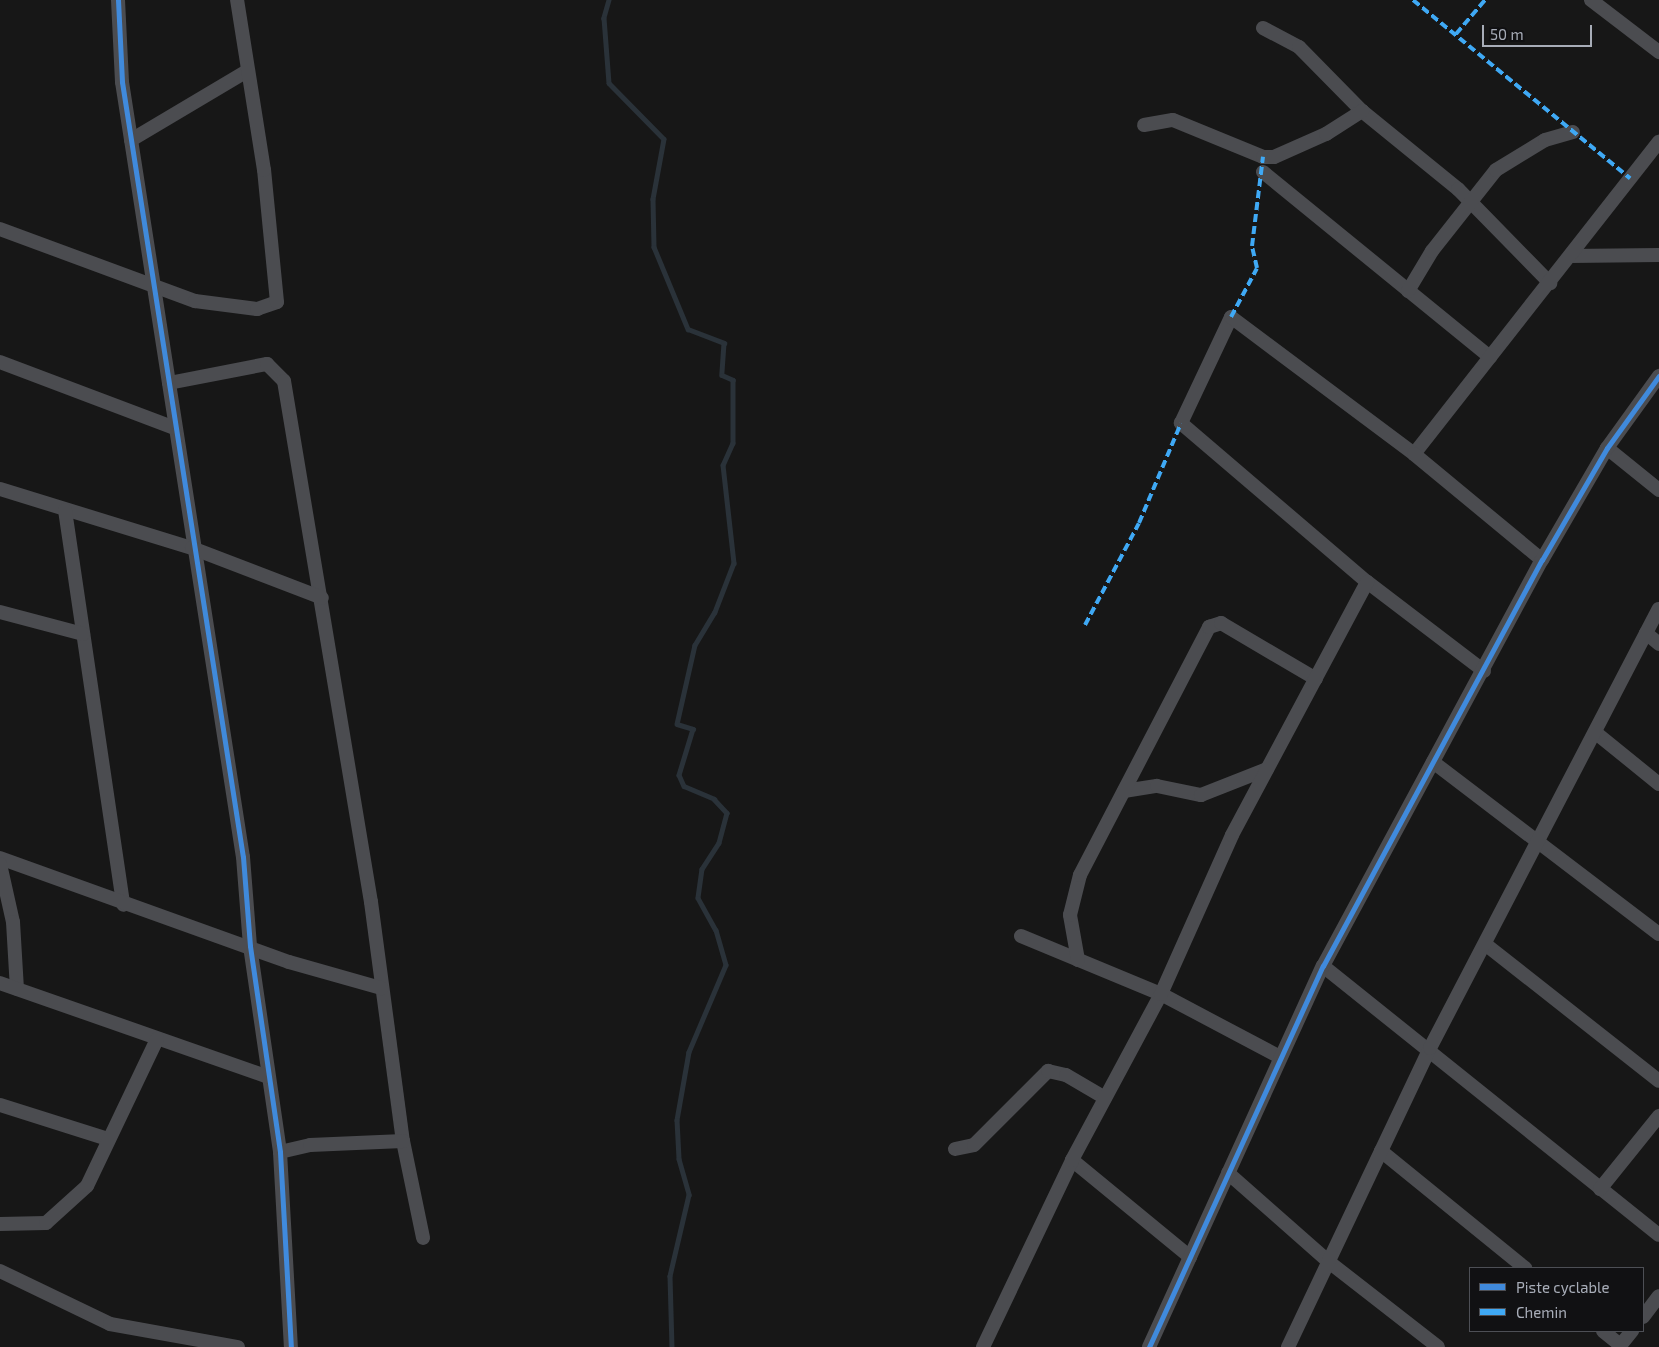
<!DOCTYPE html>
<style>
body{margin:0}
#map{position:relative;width:1659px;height:1347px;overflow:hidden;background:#171717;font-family:"Exo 2",sans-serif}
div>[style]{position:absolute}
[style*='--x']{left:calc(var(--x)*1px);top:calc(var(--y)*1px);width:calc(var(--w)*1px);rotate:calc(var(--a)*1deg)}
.stream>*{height:4.5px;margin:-2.25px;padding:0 2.25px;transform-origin:2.25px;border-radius:2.25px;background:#2a3239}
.minor>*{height:14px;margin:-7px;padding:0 7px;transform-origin:7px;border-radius:7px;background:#4b4c50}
.quiet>*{height:4px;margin-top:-2px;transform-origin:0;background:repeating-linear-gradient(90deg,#3fa9f5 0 8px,transparent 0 12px)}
.cycleway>*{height:5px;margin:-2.5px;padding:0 2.5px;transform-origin:2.5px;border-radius:2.5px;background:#408adc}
span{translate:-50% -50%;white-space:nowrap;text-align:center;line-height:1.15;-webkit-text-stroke:4px #111113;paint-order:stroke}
.legend{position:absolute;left:1469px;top:1267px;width:175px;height:65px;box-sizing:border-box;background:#111113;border:1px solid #4d4f55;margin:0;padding:6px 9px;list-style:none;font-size:15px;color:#a8adb8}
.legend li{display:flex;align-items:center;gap:10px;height:25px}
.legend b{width:25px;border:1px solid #4d4f55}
.scale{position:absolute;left:1482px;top:25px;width:110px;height:22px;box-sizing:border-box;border:2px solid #a8adb8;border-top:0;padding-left:6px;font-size:15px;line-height:18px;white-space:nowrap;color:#a8adb8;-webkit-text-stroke:4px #111113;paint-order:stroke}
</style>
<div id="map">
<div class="stream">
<div style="--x:609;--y:0;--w:19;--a:106"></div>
<div style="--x:604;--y:18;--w:65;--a:85.6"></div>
<div style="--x:609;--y:83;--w:78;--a:45.5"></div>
<div style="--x:664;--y:139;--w:61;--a:100.4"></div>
<div style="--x:653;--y:199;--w:48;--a:88.8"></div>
<div style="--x:654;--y:247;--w:89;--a:67.5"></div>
<div style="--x:688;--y:329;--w:39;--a:21"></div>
<div style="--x:724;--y:343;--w:32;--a:94"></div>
<div style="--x:722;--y:375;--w:12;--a:24"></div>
<div style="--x:733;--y:380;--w:63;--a:90"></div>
<div style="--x:733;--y:443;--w:24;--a:114"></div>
<div style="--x:723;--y:465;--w:99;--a:83.6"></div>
<div style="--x:734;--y:563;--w:53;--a:111.2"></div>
<div style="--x:715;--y:612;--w:39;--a:121"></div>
<div style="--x:695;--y:645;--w:81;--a:102.8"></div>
<div style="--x:677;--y:724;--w:17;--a:17"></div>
<div style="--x:693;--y:729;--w:48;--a:106.9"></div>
<div style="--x:679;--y:775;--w:12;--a:66"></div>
<div style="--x:684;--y:786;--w:33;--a:23"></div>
<div style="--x:714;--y:799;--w:19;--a:47"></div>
<div style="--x:727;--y:813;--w:31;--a:105"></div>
<div style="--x:719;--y:843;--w:31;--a:123"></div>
<div style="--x:702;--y:869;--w:29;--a:98"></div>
<div style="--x:698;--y:898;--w:37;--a:61"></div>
<div style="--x:716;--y:930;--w:36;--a:74"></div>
<div style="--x:726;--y:965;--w:95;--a:113"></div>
<div style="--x:689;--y:1052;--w:69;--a:100"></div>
<div style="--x:677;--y:1120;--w:39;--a:87"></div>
<div style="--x:679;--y:1159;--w:37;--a:74"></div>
<div style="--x:689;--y:1195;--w:83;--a:103.2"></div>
<div style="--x:670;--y:1276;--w:71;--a:88.4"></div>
</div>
<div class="minor">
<div style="--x:118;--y:0;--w:82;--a:87.2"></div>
<div style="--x:122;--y:82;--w:784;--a:81.13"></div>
<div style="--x:243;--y:857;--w:89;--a:85.5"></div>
<div style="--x:250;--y:946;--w:208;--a:81.7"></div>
<div style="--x:280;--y:1152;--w:195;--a:86.8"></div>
<div style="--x:1591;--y:0;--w:86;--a:37.4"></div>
<div style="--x:1263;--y:28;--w:41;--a:27.8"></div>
<div style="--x:1299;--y:47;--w:90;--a:45.5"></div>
<div style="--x:1362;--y:111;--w:124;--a:39.1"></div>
<div style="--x:1458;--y:189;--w:132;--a:45.6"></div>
<div style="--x:1144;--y:125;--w:29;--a:-10"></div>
<div style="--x:1173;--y:120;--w:97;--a:22.3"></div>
<div style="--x:1263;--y:157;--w:11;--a:0"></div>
<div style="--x:1274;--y:157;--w:57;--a:-23.9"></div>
<div style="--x:1326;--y:134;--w:43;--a:-32.6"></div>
<div style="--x:131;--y:140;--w:135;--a:-30.7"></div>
<div style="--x:1263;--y:172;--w:293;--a:39.2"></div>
<div style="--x:0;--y:229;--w:208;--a:20.3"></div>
<div style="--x:195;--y:301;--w:63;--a:7.4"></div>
<div style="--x:257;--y:309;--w:21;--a:-19"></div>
<div style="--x:277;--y:302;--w:133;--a:-95.6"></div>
<div style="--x:264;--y:170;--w:172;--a:-99"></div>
<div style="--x:1570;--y:256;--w:89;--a:-0.6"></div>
<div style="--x:1408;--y:291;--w:47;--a:-59"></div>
<div style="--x:1432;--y:251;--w:103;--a:-51.7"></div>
<div style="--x:1496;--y:170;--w:57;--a:-31.5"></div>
<div style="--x:1545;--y:140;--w:29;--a:-16"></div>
<div style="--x:0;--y:362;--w:187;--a:20.7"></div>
<div style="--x:169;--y:383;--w:100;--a:-11"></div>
<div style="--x:267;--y:364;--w:24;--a:45"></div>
<div style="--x:284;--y:381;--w:528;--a:80.52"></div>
<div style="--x:371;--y:902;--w:241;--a:82.4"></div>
<div style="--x:403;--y:1141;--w:99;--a:78.3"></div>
<div style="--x:1607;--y:448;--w:67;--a:38.9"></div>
<div style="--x:1414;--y:454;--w:397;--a:-51.9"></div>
<div style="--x:0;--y:489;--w:201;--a:17.1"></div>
<div style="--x:192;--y:548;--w:139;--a:21"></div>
<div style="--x:65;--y:510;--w:399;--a:81.6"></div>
<div style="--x:0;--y:612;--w:86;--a:14.8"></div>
<div style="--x:1646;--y:633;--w:17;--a:40"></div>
<div style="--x:1484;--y:671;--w:147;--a:-142.7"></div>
<div style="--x:1367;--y:582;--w:245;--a:-139.5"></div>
<div style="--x:1181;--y:423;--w:117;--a:-64.7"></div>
<div style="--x:1231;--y:317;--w:229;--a:36.8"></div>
<div style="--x:1414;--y:454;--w:166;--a:39.6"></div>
<div style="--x:1596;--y:733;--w:81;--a:39"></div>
<div style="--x:1433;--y:762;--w:284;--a:37.3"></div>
<div style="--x:1124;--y:791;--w:33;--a:-9"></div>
<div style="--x:1157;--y:786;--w:45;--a:11.6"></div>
<div style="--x:1201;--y:795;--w:71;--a:-21.5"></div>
<div style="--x:0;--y:858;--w:307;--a:19.8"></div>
<div style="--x:289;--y:962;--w:96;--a:15.8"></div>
<div style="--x:0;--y:864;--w:59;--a:77.4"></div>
<div style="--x:13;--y:922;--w:67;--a:86.6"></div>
<div style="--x:1021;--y:936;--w:152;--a:22.5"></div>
<div style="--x:1161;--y:994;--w:135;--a:27.9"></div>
<div style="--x:1485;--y:944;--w:221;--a:38.2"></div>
<div style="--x:1078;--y:960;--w:46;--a:-100.1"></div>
<div style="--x:1070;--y:915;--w:41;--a:-76"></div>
<div style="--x:1080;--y:875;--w:280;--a:-62.5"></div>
<div style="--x:1209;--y:627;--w:13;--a:-18"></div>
<div style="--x:1221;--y:623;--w:110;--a:30.5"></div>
<div style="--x:1323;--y:966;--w:430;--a:38.7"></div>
<div style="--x:0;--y:983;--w:284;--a:19.3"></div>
<div style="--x:0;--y:1105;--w:113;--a:17.5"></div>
<div style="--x:955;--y:1149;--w:19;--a:-12"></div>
<div style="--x:974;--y:1145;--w:105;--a:-45"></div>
<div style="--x:1048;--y:1071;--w:18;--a:13"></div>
<div style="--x:1066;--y:1075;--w:45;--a:30.5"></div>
<div style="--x:1381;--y:1151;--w:186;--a:39.1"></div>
<div style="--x:280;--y:1152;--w:31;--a:-13"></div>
<div style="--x:310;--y:1145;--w:93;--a:-2.5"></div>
<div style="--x:1072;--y:1160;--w:153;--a:39.4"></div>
<div style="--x:1228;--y:1173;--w:135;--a:41.4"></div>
<div style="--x:1329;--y:1262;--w:138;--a:37.9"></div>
<div style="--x:1600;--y:1189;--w:94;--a:-51.1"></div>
<div style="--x:0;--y:1224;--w:46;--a:-1.2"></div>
<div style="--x:46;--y:1223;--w:55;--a:-42.1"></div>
<div style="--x:87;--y:1186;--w:163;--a:-64.5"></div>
<div style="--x:0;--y:1271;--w:122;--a:25.7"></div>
<div style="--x:110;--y:1324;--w:130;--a:10.2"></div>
<div style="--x:1643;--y:1317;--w:26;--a:-53"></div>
<div style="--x:1603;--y:1331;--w:22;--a:39"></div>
<div style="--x:983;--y:1347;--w:207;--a:-64.5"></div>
<div style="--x:1072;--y:1160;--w:188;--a:-61.8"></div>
<div style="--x:1161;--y:994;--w:174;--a:-65.9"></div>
<div style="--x:1232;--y:835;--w:287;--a:-61.9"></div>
<div style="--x:1149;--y:1347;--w:419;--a:-65.5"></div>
<div style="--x:1323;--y:966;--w:461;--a:-61.7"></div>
<div style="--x:1542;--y:560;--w:129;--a:-59.9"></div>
<div style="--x:1607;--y:448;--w:89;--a:-54.2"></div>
<div style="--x:1288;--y:1347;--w:331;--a:-64.6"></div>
<div style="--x:1430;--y:1048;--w:495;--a:-62.5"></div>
<div style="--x:1619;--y:1347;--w:21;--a:-51"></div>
</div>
<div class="quiet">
<div style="--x:1413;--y:0;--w:281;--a:39.4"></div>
<div style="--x:1456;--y:34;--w:45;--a:-49.5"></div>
<div style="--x:1231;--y:317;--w:55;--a:-62"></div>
<div style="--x:1257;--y:268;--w:23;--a:-103"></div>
<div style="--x:1252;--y:246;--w:90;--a:-83"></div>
<div style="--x:1085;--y:625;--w:115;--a:-62.1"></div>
<div style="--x:1139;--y:523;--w:108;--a:-67.2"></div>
</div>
<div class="cycleway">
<div style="--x:118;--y:0;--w:82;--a:87.2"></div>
<div style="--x:122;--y:82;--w:784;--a:81.13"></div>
<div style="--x:243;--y:857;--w:89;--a:85.5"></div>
<div style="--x:250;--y:946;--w:208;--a:81.7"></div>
<div style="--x:280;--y:1152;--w:195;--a:86.8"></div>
<div style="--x:1149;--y:1347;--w:419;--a:-65.5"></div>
<div style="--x:1323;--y:966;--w:461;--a:-61.7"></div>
<div style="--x:1542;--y:560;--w:129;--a:-59.9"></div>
<div style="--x:1607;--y:448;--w:89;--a:-54.2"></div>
</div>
<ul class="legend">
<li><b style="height:6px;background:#408adc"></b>Piste cyclable</li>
<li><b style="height:6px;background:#3fa9f5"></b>Chemin</li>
</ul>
<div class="scale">50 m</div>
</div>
